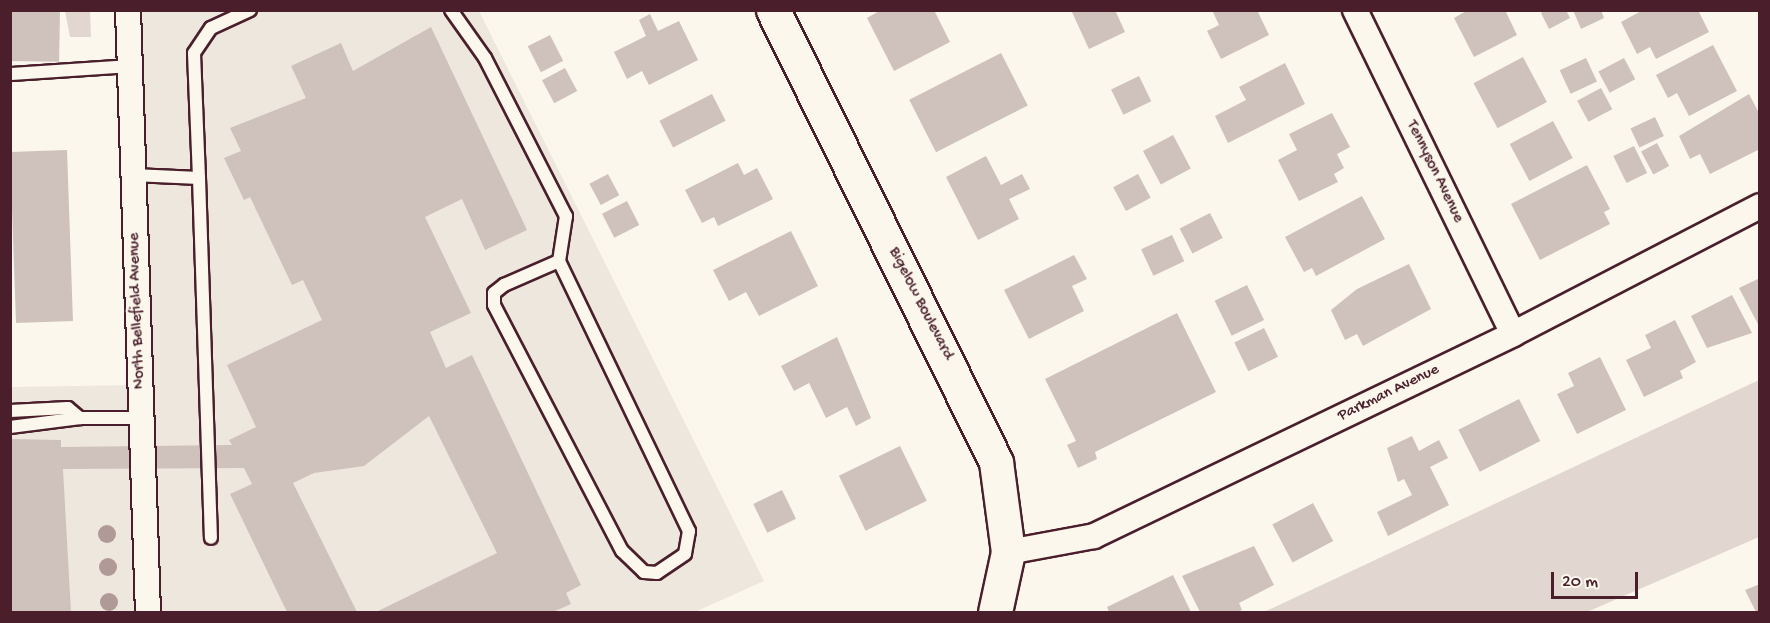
<!DOCTYPE html>
<style>
body{margin:0}
#map{position:relative;width:1770px;height:623px;overflow:hidden;background:#fbf7ec;font-family:"Gochi Hand",sans-serif}
div>[style]{position:absolute}
[style*='--x']{left:calc(var(--x)*1px);top:calc(var(--y)*1px);width:calc(var(--w)*1px);rotate:calc(var(--a)*1deg)}
.built>*{inset:0;background:#eee7de}
.green>*{inset:0;background:#e2d7d0}
.building>*{inset:0;background:#cfc2bc;transform-origin:0 0}
.roads{filter:drop-shadow(2px 0 #4a1f2b) drop-shadow(-2px 0 #4a1f2b) drop-shadow(0 2px #4a1f2b) drop-shadow(0 -2px #4a1f2b)}
.lane>*{height:12px;margin:-6px;padding:0 6px;transform-origin:6px;border-radius:6px;background:#fbf7ec}
.street>*{height:24px;margin:-12px;padding:0 12px;transform-origin:12px;border-radius:12px;background:#fbf7ec}
.secondary>*{height:33px;margin:-16.5px;padding:0 16.5px;transform-origin:16.5px;border-radius:16.5px;background:#fbf7ec}
.trees>*{width:18px;height:18px;margin:-9px;border-radius:50%;background:#af9a98}
span{translate:-50% -50%;white-space:nowrap;text-align:center;line-height:1.15;-webkit-text-stroke:4.5px #fbf7ec;paint-order:stroke}
.street-label{font-size:16px;color:#4a1f2b}
.frame{position:absolute;inset:0;border:12px solid #4a1f2b;pointer-events:none}
.scale{position:absolute;left:1551px;top:572px;width:87px;height:27px;box-sizing:border-box;border:3px solid #4a1f2b;border-top:0;padding-left:8px;font-size:18px;line-height:21px;white-space:nowrap;color:#4a1f2b;-webkit-text-stroke:4px #fbf7ec;paint-order:stroke}
</style>
<div id="map">
<div class="built">
<div style="clip-path:polygon(128px 11px,479px 11px,764px 581px,695px 612px,11px 612px,10px 387px,139px 385px)"></div>
</div>
<div class="green">
<div style="clip-path:polygon(65px 11px,90px 11px,91px 37px,70px 37px)"></div>
<div style="clip-path:polygon(1759px 380px,1759px 537px,1587px 612px,1264px 612px)"></div>
</div>
<div class="building">
<div style="left:10px;top:10px;width:50px;height:51px;rotate:1deg"></div>
<div style="clip-path:polygon(881px 10px,934px 10px,950px 42px,894px 71px,867px 18px)"></div>
<div style="clip-path:polygon(1071px 10px,1115px 10px,1125px 32px,1089px 49px)"></div>
<div style="clip-path:polygon(1212px 10px,1257px 10px,1269px 35px,1221px 59px,1207px 31px,1219px 25px)"></div>
<div style="clip-path:polygon(1468px 10px,1505px 10px,1517px 35px,1474px 57px,1454px 18px)"></div>
<div style="clip-path:polygon(1545px 10px,1566px 10px,1570px 18px,1549px 29px,1541px 13px)"></div>
<div style="clip-path:polygon(1573px 10px,1601px 10px,1604px 18px,1581px 29px)"></div>
<div style="clip-path:polygon(1643px 10px,1698px 10px,1709px 32px,1656px 59px,1650px 47px,1637px 54px,1621px 22px)"></div>
<div style="clip-path:polygon(650px 14px,658px 31px,679px 21px,698px 60px,649px 85px,642px 71px,627px 79px,614px 52px,646px 36px,639px 20px)"></div>
<div style="clip-path:polygon(431px 27px,527px 230px,485px 250px,462px 199px,425px 217px,471px 313px,430px 332px,446px 368px,472px 355px,581px 585px,566px 593px,571px 604px,553px 612px,376px 612px,497px 553px,429px 416px,364px 466px,314px 473px,293px 483px,357px 612px,287px 612px,230px 494px,252px 484px,244px 468px,63px 469px,71px 612px,10px 612px,10px 439px,61px 440px,61px 447px,232px 445px,229px 440px,256px 427px,227px 365px,322px 320px,303px 280px,292px 285px,250px 197px,244px 200px,224px 158px,241px 151px,230px 128px,306px 98px,291px 66px,341px 43px,353px 71px)"></div>
<div style="left:550px;top:35px;width:29px;height:25px;rotate:63deg"></div>
<div style="clip-path:polygon(1713px 45px,1737px 91px,1689px 116px,1677px 93px,1668px 98px,1656px 75px)"></div>
<div style="left:1001px;top:53px;width:59px;height:103px;rotate:63deg"></div>
<div style="left:1523px;top:57px;width:51px;height:56px;rotate:62deg"></div>
<div style="left:1586px;top:58px;width:26px;height:29px;rotate:65deg"></div>
<div style="left:1624px;top:58px;width:24px;height:29px;rotate:62deg"></div>
<div style="clip-path:polygon(1285px 63px,1305px 104px,1228px 143px,1215px 116px,1246px 100px,1239px 87px)"></div>
<div style="left:565px;top:68px;width:26px;height:26px;rotate:62deg"></div>
<div style="left:1139px;top:76px;width:28px;height:31px;rotate:64deg"></div>
<div style="left:1601px;top:88px;width:24px;height:27px;rotate:62deg"></div>
<div style="left:712px;top:94px;width:30px;height:59px;rotate:63deg"></div>
<div style="clip-path:polygon(1749px 94px,1760px 115px,1760px 149px,1710px 174px,1700px 154px,1690px 159px,1679px 136px)"></div>
<div style="clip-path:polygon(1332px 113px,1350px 147px,1337px 154px,1344px 168px,1334px 174px,1338px 182px,1299px 201px,1278px 160px,1297px 150px,1289px 134px)"></div>
<div style="left:1655px;top:117px;width:21px;height:27px;rotate:65deg"></div>
<div style="left:1553px;top:121px;width:42px;height:49px;rotate:62deg"></div>
<div style="left:1173px;top:135px;width:38px;height:34px;rotate:62deg"></div>
<div style="left:1657px;top:143px;width:26px;height:18px;rotate:62deg"></div>
<div style="left:1634px;top:146px;width:30px;height:23px;rotate:64deg"></div>
<div style="left:67px;top:150px;width:171px;height:57px;rotate:88deg"></div>
<div style="clip-path:polygon(986px 156px,1001px 185px,1022px 174px,1030px 189px,1009px 199px,1019px 219px,978px 240px,946px 177px)"></div>
<div style="clip-path:polygon(738px 163px,744px 175px,757px 168px,773px 199px,718px 226px,714px 217px,702px 223px,685px 190px)"></div>
<div style="clip-path:polygon(1587px 165px,1610px 209px,1604px 212px,1610px 224px,1540px 260px,1511px 204px)"></div>
<div style="left:608px;top:174px;width:24px;height:21px;rotate:62deg"></div>
<div style="left:1138px;top:174px;width:27px;height:28px;rotate:62deg"></div>
<div style="clip-path:polygon(1362px 196px,1385px 239px,1316px 276px,1312px 268px,1304px 272px,1285px 237px)"></div>
<div style="left:627px;top:201px;width:27px;height:28px;rotate:63deg"></div>
<div style="left:1210px;top:213px;width:28px;height:34px;rotate:63deg"></div>
<div style="clip-path:polygon(791px 231px,818px 286px,759px 316px,746px 292px,729px 301px,713px 270px)"></div>
<div style="left:1172px;top:235px;width:29px;height:34px;rotate:65deg"></div>
<div style="clip-path:polygon(1074px 255px,1087px 279px,1072px 286px,1084px 311px,1029px 339px,1004px 290px)"></div>
<div style="clip-path:polygon(1409px 264px,1431px 309px,1363px 346px,1357px 334px,1345px 340px,1331px 310px,1357px 289px)"></div>
<div style="clip-path:polygon(1760px 278px,1760px 328px,1739px 288px)"></div>
<div style="left:1247px;top:285px;width:39px;height:36px;rotate:64deg"></div>
<div style="clip-path:polygon(1732px 295px,1752px 333px,1707px 348px,1691px 316px)"></div>
<div style="clip-path:polygon(1177px 313px,1216px 392px,1095px 452px,1097px 459px,1078px 468px,1067px 445px,1076px 441px,1045px 379px)"></div>
<div style="clip-path:polygon(1675px 320px,1696px 362px,1680px 371px,1683px 378px,1644px 397px,1626px 360px,1651px 348px,1645px 335px)"></div>
<div style="left:1264px;top:328px;width:32px;height:33px;rotate:64deg"></div>
<div style="clip-path:polygon(837px 337px,871px 418px,856px 426px,847px 407px,826px 418px,809px 383px,794px 391px,781px 366px)"></div>
<div style="clip-path:polygon(1600px 357px,1626px 410px,1577px 434px,1557px 394px,1574px 386px,1568px 373px)"></div>
<div style="left:1519px;top:399px;width:47px;height:68px;rotate:63deg"></div>
<div style="clip-path:polygon(1412px 436px,1419px 451px,1439px 440px,1448px 458px,1430px 467px,1449px 505px,1388px 536px,1377px 512px,1412px 495px,1404px 479px,1398px 482px,1387px 448px)"></div>
<div style="left:900px;top:446px;width:61px;height:68px;rotate:64deg"></div>
<div style="left:782px;top:490px;width:32px;height:32px;rotate:64deg"></div>
<div style="left:1313px;top:503px;width:43px;height:46px;rotate:62deg"></div>
<div style="clip-path:polygon(1254px 546px,1274px 585px,1239px 603px,1242px 610px,1237px 612px,1200px 612px,1182px 576px)"></div>
<div style="clip-path:polygon(1173px 575px,1191px 612px,1109px 612px,1107px 607px)"></div>
<div style="clip-path:polygon(1760px 584px,1760px 612px,1756px 612px,1745px 590px)"></div>
</div>
<div class="roads">
<div class="lane">
<div style="--x:451;--y:10;--w:59;--a:54.7"></div>
<div style="--x:485;--y:58;--w:178;--a:62.9"></div>
<div style="--x:566;--y:216;--w:46;--a:98.8"></div>
<div style="--x:559;--y:261;--w:300;--a:64.3"></div>
<div style="--x:689;--y:531;--w:23;--a:100"></div>
<div style="--x:685;--y:554;--w:34;--a:146"></div>
<div style="--x:657;--y:573;--w:13;--a:-176"></div>
<div style="--x:644;--y:572;--w:30;--a:-136"></div>
<div style="--x:622;--y:551;--w:277;--a:-117.5"></div>
<div style="--x:494;--y:305;--w:12;--a:-90"></div>
<div style="--x:494;--y:293;--w:13;--a:-39"></div>
<div style="--x:504;--y:285;--w:60;--a:-23.6"></div>
<div style="--x:10;--y:74;--w:119;--a:-3.8"></div>
<div style="--x:133;--y:175;--w:66;--a:2.6"></div>
<div style="--x:199;--y:178;--w:125;--a:-92.3"></div>
<div style="--x:194;--y:53;--w:30;--a:-56"></div>
<div style="--x:211;--y:28;--w:43;--a:-24.8"></div>
<div style="--x:199;--y:178;--w:360;--a:88.1"></div>
<div style="--x:10;--y:411;--w:58;--a:-3"></div>
<div style="--x:68;--y:408;--w:16;--a:40"></div>
<div style="--x:10;--y:427;--w:71;--a:-7.3"></div>
<div style="--x:80;--y:418;--w:62;--a:0"></div>
</div>
<div class="street">
<div style="--x:128;--y:10;--w:602;--a:88.1"></div>
<div style="--x:1355;--y:10;--w:360;--a:64"></div>
<div style="--x:1008;--y:552;--w:87;--a:-10.5"></div>
<div style="--x:1094;--y:536;--w:465;--a:-25.7"></div>
<div style="--x:1513;--y:334;--w:278;--a:-27.4"></div>
</div>
<div class="secondary">
<div style="--x:773;--y:10;--w:504;--a:63.74"></div>
<div style="--x:996;--y:462;--w:91;--a:82.4"></div>
<div style="--x:1008;--y:552;--w:61;--a:102.2"></div>
</div>
</div>
<div class="trees">
<div style="left:107px;top:534px"></div>
<div style="left:108px;top:567px"></div>
<div style="left:109px;top:602px"></div>
</div>
<div class="street-label">
<span style="left:1434px;top:172px;rotate:64deg">Tennyson Avenue</span>
<span style="left:920px;top:304px;rotate:63deg">Bigelow Boulevard</span>
<span style="left:138px;top:311px;rotate:-92deg">North Bellefield Avenue</span>
<span style="left:1389px;top:394px;rotate:-26deg">Parkman Avenue</span>
</div>
<div class="frame"></div>
<div class="scale">20 m</div>
</div>
